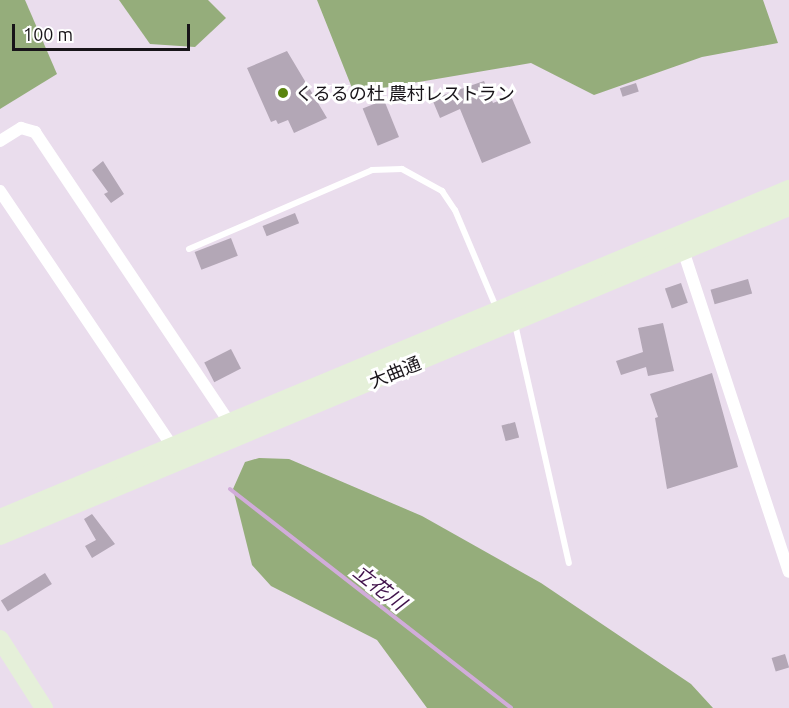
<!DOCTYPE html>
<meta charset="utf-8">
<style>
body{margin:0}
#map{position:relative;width:789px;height:708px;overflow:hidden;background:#eadded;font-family:Ubuntu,"Noto Sans JP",sans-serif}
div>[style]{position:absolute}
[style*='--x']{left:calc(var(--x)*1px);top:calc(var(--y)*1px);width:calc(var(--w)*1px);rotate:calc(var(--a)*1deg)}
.forest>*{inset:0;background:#95ad7b}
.stream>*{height:4px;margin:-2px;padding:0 2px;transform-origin:2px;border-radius:2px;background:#d1acda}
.building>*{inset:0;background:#b3a7b6;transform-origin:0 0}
.lane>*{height:6px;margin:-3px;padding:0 3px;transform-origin:3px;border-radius:3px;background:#fff}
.street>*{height:12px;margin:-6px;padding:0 6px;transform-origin:6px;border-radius:6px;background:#fff}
.secondary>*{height:18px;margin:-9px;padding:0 9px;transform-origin:9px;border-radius:9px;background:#e5f0d9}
.dots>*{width:16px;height:16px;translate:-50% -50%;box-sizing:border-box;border:3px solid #fff;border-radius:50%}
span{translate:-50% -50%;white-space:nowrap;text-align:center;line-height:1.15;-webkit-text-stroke:6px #fff;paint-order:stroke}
.poi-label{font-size:18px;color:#181419}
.left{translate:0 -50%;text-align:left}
.street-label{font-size:18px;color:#181419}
.water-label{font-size:20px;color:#40124a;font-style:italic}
.scale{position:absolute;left:12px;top:24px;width:178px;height:27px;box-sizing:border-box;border:3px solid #181419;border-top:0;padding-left:8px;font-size:18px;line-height:21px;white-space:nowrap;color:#181419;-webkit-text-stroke:4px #fff;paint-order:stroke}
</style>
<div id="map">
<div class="forest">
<div style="clip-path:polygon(0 0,25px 0,57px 74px,0 109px)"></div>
<div style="clip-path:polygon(119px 0,208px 0,226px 18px,195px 47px,150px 44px)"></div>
<div style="clip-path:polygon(317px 0,763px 0,778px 43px,702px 57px,594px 95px,531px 63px,354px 93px)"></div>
<div style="clip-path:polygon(259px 458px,289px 459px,422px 516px,541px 583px,691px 684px,713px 708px,427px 708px,377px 640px,271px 586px,252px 565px,233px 489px,245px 462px)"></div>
</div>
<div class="stream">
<div style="--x:230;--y:489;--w:356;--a:37.9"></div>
</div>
<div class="building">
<div style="clip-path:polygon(287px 51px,327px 118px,294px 133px,288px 120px,278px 124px,276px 120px,271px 122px,247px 68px)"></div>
<div style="clip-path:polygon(484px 81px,493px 103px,511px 96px,531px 143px,482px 163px,460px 109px,440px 118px,432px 99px)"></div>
<div style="left:636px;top:83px;width:9px;height:17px;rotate:72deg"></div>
<div style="left:384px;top:100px;width:40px;height:23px;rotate:68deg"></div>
<div style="clip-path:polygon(103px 161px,124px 194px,111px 203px,104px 194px,108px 192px,92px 170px)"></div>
<div style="left:295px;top:213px;width:11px;height:35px;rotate:68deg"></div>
<div style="left:231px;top:238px;width:19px;height:39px;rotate:69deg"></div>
<div style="left:748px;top:279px;width:15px;height:39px;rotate:74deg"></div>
<div style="left:681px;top:283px;width:21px;height:17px;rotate:71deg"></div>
<div style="clip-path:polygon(663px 323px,674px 371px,648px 376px,646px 367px,621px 375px,616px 361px,643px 352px,638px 328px)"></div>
<div style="left:231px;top:349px;width:22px;height:30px;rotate:63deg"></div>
<div style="clip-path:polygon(712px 373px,738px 467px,667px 489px,655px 418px,658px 417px,650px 394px)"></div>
<div style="left:515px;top:422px;width:16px;height:14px;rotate:75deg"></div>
<div style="clip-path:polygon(92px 514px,115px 544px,92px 558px,85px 546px,96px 540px,84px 519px)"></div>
<div style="left:45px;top:573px;width:13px;height:52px;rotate:58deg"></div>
<div style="left:785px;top:654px;width:14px;height:14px;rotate:73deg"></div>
</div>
<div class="lane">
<div style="--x:189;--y:249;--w:199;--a:-23.3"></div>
<div style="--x:372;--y:170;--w:30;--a:-2"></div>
<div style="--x:402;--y:169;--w:46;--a:28.8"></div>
<div style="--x:442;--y:191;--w:23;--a:56"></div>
<div style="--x:455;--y:210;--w:105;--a:67.1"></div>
<div style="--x:515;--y:324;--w:245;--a:77.3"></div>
</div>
<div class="street">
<div style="--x:0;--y:141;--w:25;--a:-32"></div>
<div style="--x:21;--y:128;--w:15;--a:16"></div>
<div style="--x:35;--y:132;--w:349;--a:56.2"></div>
<div style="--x:0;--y:191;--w:308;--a:56"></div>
<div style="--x:681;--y:244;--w:345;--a:71.8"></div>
</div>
<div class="secondary">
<div style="--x:0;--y:518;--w:855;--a:-22.64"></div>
<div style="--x:0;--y:536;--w:855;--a:-22.64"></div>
<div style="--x:0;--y:639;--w:82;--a:57.5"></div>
</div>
<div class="dots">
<div style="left:283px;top:93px;background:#59840e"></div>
</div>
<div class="poi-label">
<span class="left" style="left:295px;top:93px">くるるの杜 農村レストラン</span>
</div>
<div class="street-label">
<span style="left:395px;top:372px;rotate:-22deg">大曲通</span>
</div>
<div class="water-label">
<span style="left:380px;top:587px;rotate:38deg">立花川</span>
</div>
<div class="scale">100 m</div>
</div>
